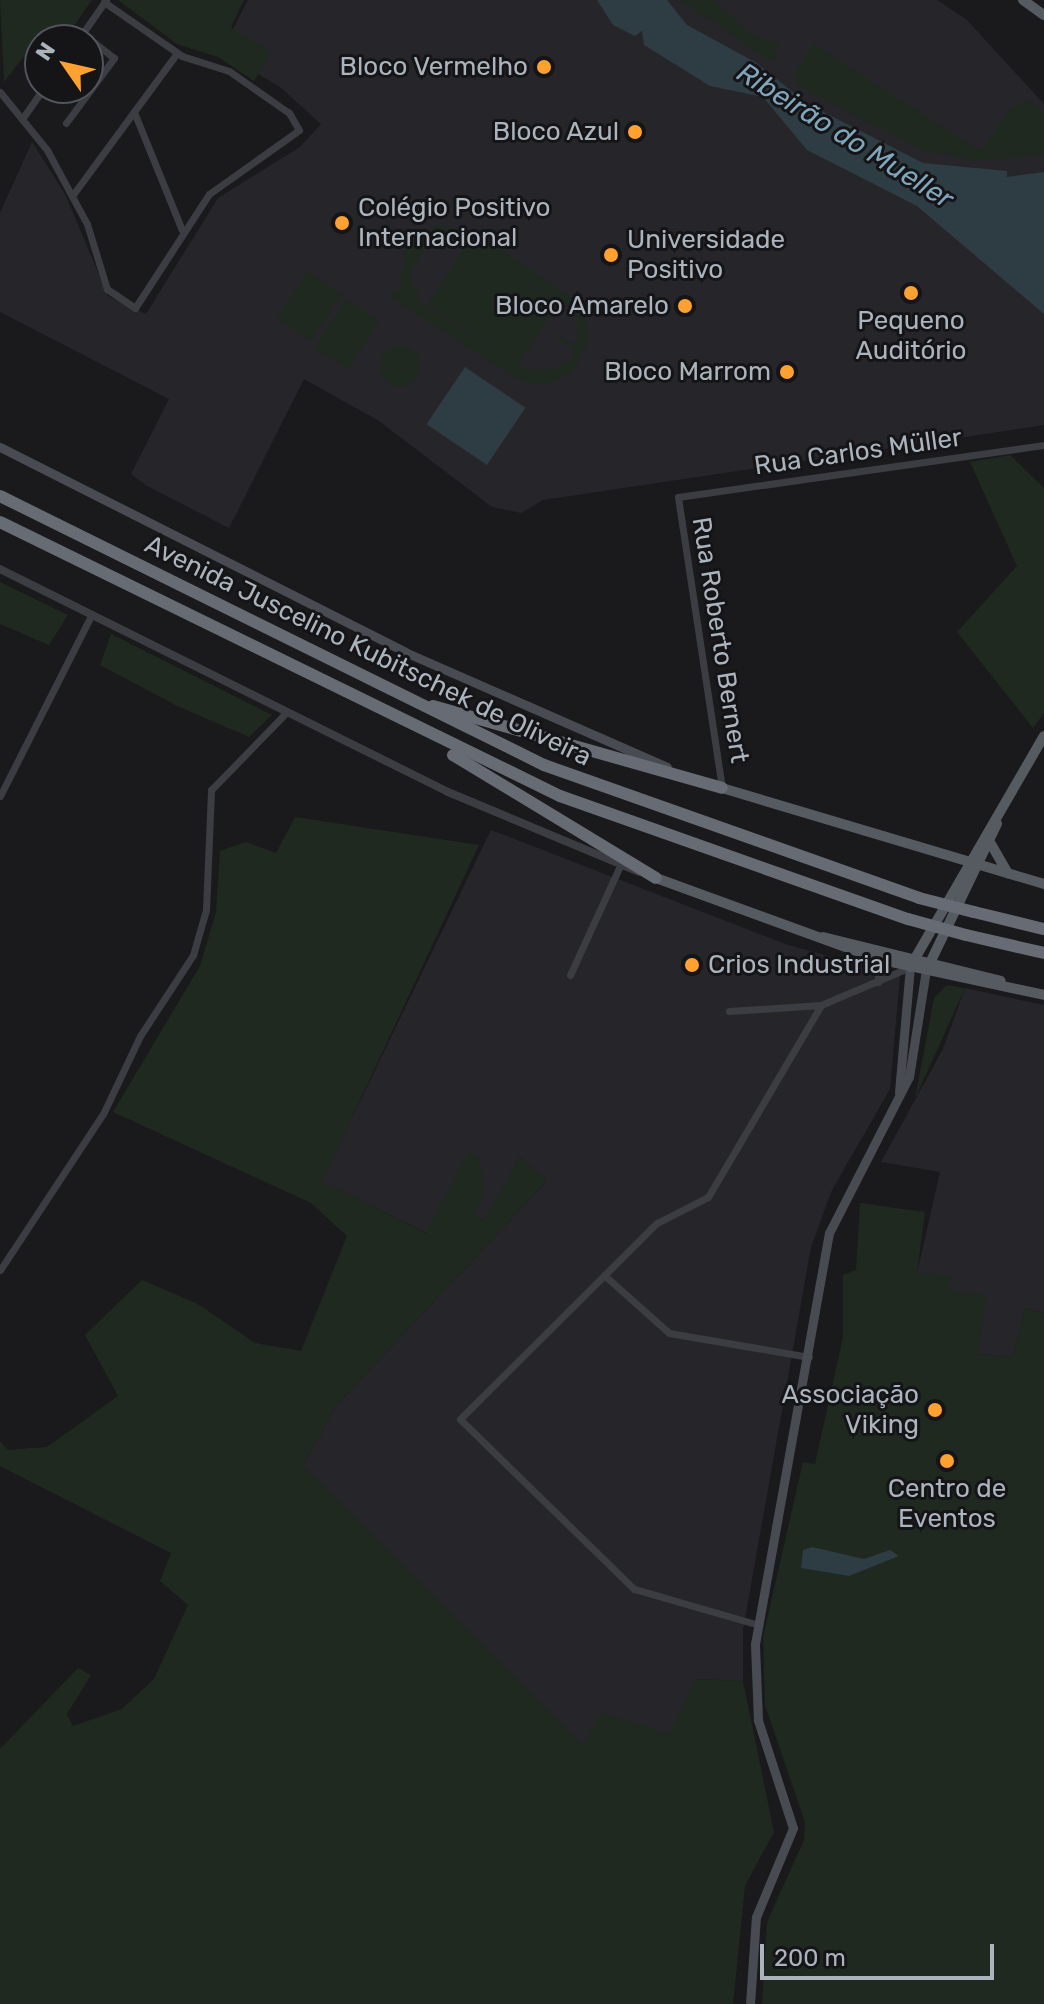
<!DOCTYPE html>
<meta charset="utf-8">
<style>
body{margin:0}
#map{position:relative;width:1044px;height:2004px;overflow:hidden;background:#1a1a1d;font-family:Rubik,sans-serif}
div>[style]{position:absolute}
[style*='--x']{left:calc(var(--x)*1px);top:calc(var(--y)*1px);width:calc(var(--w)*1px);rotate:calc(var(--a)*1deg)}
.built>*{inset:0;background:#26262a}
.green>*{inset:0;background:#1f291f;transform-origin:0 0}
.round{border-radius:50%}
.water>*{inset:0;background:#2e3c43;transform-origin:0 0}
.minor>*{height:7px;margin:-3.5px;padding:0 3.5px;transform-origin:3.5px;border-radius:3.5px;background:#3b3d42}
.tertiary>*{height:8px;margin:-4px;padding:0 4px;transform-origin:4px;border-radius:4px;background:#3b3d42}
.secondary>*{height:9px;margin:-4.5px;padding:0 4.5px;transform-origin:4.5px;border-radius:4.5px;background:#484c52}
.primary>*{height:10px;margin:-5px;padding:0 5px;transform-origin:5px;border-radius:5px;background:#565a61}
.motorway>*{height:12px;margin:-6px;padding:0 6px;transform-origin:6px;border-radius:6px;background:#666b74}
.motorway-bridge>*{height:12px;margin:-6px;padding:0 6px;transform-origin:6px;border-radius:6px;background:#666b74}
.dots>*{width:22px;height:22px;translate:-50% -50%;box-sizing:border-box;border:4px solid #151518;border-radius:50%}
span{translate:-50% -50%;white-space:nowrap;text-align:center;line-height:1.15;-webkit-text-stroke:6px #151518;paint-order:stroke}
.poi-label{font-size:26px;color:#abb3bd}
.right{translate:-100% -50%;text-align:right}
.left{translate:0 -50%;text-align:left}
.street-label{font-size:26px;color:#abb3bd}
.water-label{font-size:28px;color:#80a6bb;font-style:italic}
.north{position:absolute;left:24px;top:24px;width:80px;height:80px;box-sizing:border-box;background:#151518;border:2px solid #51545a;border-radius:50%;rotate:304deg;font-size:22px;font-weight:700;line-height:32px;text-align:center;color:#abb3bd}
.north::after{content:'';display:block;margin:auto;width:28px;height:36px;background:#ffa130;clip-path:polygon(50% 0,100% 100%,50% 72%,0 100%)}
.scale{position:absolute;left:760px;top:1944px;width:234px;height:36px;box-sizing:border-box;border:4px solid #abb3bd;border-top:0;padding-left:10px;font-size:24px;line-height:28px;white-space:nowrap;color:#abb3bd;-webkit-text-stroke:6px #151518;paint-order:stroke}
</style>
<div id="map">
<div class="built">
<div style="clip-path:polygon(248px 0,937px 0,967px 20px,1044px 104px,1044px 425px,543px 500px,521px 513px,492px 507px,379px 421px,304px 379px,229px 528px,147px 486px,131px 474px,169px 399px,0 312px,0 213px,32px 142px,65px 194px,108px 296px,146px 314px,218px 198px,300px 147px,321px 124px,280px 87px,221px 52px)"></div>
<div style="clip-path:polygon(491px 830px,788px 945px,900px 976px,890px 1089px,832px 1190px,811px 1247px,743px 1630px,743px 1681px,697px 1679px,670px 1735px,583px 1746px,303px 1466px,336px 1406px,547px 1181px,520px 1157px,485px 1221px,474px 1215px,484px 1189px,427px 1233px,321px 1182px)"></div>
<div style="clip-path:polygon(965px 988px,1044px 1005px,1044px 1313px,1025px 1308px,1013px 1357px,979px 1354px,948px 1291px,917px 1273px,940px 1172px,881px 1162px,943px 1049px)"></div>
</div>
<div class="green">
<div style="clip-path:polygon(0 0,92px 0,64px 40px,40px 40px,40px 58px,28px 51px,4px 82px)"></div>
<div style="clip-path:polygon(118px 0,244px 0,231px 27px,271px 53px,254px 81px,218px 57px,177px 44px)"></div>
<div style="clip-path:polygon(681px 0,714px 0,750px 33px,780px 45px,772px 62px)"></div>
<div style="clip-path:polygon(814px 44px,981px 152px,1012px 106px,1029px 100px,1044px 113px,1044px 154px,978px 161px,924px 150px,803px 89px,793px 76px)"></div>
<div style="clip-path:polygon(evenodd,436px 225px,474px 231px,579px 303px,590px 339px,572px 373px,544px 385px,521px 381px,389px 296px,400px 289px,405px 247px,436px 225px,449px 236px,567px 305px,578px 321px,577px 345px,547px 331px,575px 350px,570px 359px,553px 370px,527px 369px,422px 304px,409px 273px,431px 240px,449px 236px)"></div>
<div style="left:467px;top:244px;width:109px;height:72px;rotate:33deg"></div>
<div style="left:308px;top:272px;width:41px;height:56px;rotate:34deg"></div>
<div style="left:346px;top:299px;width:40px;height:58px;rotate:33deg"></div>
<div class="round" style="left:380px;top:346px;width:40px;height:40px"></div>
<div style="clip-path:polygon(1010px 455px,1044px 488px,1044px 713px,1033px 728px,957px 632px,1017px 566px,970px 462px)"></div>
<div style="clip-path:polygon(0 582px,68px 615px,49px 645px,0 624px)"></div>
<div style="clip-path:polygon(111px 634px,272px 715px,249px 737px,177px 706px,100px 665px)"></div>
<div style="clip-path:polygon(295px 817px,479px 845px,322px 1182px,426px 1233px,469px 1152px,479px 1159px,484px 1189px,475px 1215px,484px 1221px,520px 1157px,547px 1181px,336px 1406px,303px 1466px,583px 1746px,601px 1713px,669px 1734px,697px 1679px,743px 1681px,774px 1832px,745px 1886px,733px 2004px,0 2004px,0 1749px,78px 1668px,91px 1675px,67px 1714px,73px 1726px,122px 1709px,154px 1679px,188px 1605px,160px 1581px,171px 1553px,0 1466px,0 1441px,8px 1450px,47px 1447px,118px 1396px,85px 1335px,142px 1280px,198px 1304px,255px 1343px,301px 1351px,347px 1236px,311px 1203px,113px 1112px,200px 966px,216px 912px,220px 851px,246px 842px,276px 853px)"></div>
<div style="clip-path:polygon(947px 985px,965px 988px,915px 1099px,934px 998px)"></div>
<div style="clip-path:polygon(860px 1203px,925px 1212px,917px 1273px,950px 1276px,949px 1291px,986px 1295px,979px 1354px,1013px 1357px,1025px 1308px,1044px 1313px,1044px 2004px,762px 2004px,767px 1922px,804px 1840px,805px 1822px,765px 1705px,763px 1637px,803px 1462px,815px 1464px,843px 1337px,843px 1275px,856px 1270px)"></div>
</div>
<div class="water">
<div style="clip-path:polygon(597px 0,667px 0,687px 25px,755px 62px,808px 104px,923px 163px,1007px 171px,1007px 177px,1044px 172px,1044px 314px,917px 206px,807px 150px,763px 97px,710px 86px,644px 45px,642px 31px,635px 36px,613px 25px)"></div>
<div style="left:465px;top:367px;width:73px;height:69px;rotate:34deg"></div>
<div style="clip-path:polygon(812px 1547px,864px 1559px,890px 1550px,899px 1556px,849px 1576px,801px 1568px,803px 1550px)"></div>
</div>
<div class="minor">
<div style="--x:78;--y:40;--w:49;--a:-55"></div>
<div style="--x:0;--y:92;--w:75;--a:51"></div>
<div style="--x:47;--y:150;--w:84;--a:61.6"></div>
<div style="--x:87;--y:224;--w:68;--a:72.9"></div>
<div style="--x:107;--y:289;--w:34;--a:34"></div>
<div style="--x:135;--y:308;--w:136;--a:-57"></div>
<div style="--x:209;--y:194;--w:110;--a:-35.4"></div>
<div style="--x:299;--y:130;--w:20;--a:-120"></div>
<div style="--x:289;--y:113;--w:73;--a:-145"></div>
<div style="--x:229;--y:71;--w:49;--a:-162.3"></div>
<div style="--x:182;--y:56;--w:95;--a:-145.3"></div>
<div style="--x:134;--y:112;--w:127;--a:67.9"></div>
<div style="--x:22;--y:119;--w:38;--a:-55"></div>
<div style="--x:66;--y:123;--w:81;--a:-53.6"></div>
<div style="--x:114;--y:58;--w:41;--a:-142"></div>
<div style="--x:72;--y:196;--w:177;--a:-53.7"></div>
<div style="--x:722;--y:788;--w:294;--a:-98.6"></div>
<div style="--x:678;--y:497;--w:370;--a:-8.1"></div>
<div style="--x:0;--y:796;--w:202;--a:-63.2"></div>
<div style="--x:570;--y:975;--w:120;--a:-65.4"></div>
<div style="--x:878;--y:982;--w:23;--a:-90"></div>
<div style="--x:729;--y:1011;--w:92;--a:-3.7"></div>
<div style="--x:821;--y:1005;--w:97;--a:-23.1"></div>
<div style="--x:0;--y:1270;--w:187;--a:-56.6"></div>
<div style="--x:103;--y:1114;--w:86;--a:-64.6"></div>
<div style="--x:140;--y:1036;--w:97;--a:-56.8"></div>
<div style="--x:193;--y:955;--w:47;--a:-73.9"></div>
<div style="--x:206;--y:910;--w:120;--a:-87.6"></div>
<div style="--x:211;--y:790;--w:107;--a:-45.8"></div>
<div style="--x:604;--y:1275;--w:87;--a:41.7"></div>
<div style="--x:669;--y:1333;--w:142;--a:9.7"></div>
<div style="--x:759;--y:1625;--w:130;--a:-163.9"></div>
<div style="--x:634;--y:1589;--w:243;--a:-135.7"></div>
<div style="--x:460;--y:1419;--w:278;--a:-44.9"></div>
<div style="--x:657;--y:1223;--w:57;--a:-27"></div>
<div style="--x:708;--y:1197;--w:223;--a:-59.5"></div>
</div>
<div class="tertiary">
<div style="--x:0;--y:569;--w:500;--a:26.46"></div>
<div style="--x:448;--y:792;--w:207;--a:22.7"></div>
</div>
<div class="secondary">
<div style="--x:0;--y:447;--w:454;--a:26.8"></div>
<div style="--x:405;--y:652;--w:286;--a:23.7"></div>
<div style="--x:899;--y:1092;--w:125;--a:-85"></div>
<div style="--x:750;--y:2004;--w:87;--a:-86.1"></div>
<div style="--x:756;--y:1917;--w:96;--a:-67.4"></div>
<div style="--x:793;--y:1828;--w:114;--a:-108"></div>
<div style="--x:758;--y:1720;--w:76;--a:-92.3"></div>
<div style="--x:755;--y:1644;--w:418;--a:-79.8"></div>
<div style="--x:829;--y:1233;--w:175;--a:-62.9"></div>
<div style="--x:909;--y:1077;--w:108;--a:-81"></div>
</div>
<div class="primary">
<div style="--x:1023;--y:0;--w:26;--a:36"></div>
<div style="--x:722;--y:788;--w:336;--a:16.6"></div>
<div style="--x:991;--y:844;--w:34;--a:60"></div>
<div style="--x:656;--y:878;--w:236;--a:20"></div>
<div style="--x:878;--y:959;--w:170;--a:12.2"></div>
<div style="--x:823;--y:937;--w:183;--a:13.9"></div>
<div style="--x:929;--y:965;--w:157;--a:-64.3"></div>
<div style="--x:910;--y:967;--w:267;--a:-59.9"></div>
</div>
<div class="motorway">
<div style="--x:0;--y:496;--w:607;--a:26.31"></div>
<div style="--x:544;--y:765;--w:398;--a:19.5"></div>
<div style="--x:0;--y:522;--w:623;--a:26.07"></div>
<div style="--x:560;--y:796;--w:369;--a:19.5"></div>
<div style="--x:433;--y:706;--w:300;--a:15.8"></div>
<div style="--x:453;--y:755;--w:237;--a:31.2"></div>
<div style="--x:974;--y:912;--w:72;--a:13.7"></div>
<div style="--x:966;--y:935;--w:80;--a:13"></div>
</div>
<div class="motorway-bridge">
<div style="--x:919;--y:898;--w:57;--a:14.3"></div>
<div style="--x:908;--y:919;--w:60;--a:15.4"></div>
</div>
<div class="dots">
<div style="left:544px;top:67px;background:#ffa130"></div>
<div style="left:635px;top:132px;background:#ffa130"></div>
<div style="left:342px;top:223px;background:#ffa130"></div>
<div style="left:611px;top:255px;background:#ffa130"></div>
<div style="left:911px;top:293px;background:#ffa130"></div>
<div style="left:685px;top:306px;background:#ffa130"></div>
<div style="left:787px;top:372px;background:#ffa130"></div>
<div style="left:692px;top:965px;background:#ffa130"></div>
<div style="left:935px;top:1410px;background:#ffa130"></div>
<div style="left:947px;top:1461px;background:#ffa130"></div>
</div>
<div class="poi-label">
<span class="right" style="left:528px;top:67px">Bloco Vermelho</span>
<span class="right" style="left:619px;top:132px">Bloco Azul</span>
<span class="left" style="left:358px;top:223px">Colégio Positivo<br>Internacional</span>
<span class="left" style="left:627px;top:255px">Universidade<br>Positivo</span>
<span class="right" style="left:669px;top:306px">Bloco Amarelo</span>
<span style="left:911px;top:336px">Pequeno<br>Auditório</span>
<span class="right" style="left:771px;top:372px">Bloco Marrom</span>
<span class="left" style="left:708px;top:965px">Crios Industrial</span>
<span class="right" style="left:919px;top:1410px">Associação<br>Viking</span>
<span style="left:947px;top:1504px">Centro de<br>Eventos</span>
</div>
<div class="street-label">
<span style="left:858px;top:452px;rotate:-8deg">Rua Carlos Müller</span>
<span style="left:720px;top:640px;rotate:81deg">Rua Roberto Bernert</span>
<span style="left:368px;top:651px;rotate:26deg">Avenida Juscelino Kubitschek de Oliveira</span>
</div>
<div class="water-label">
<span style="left:845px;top:136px;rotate:32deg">Ribeirão do Mueller</span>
</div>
<div class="north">N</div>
<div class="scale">200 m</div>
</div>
